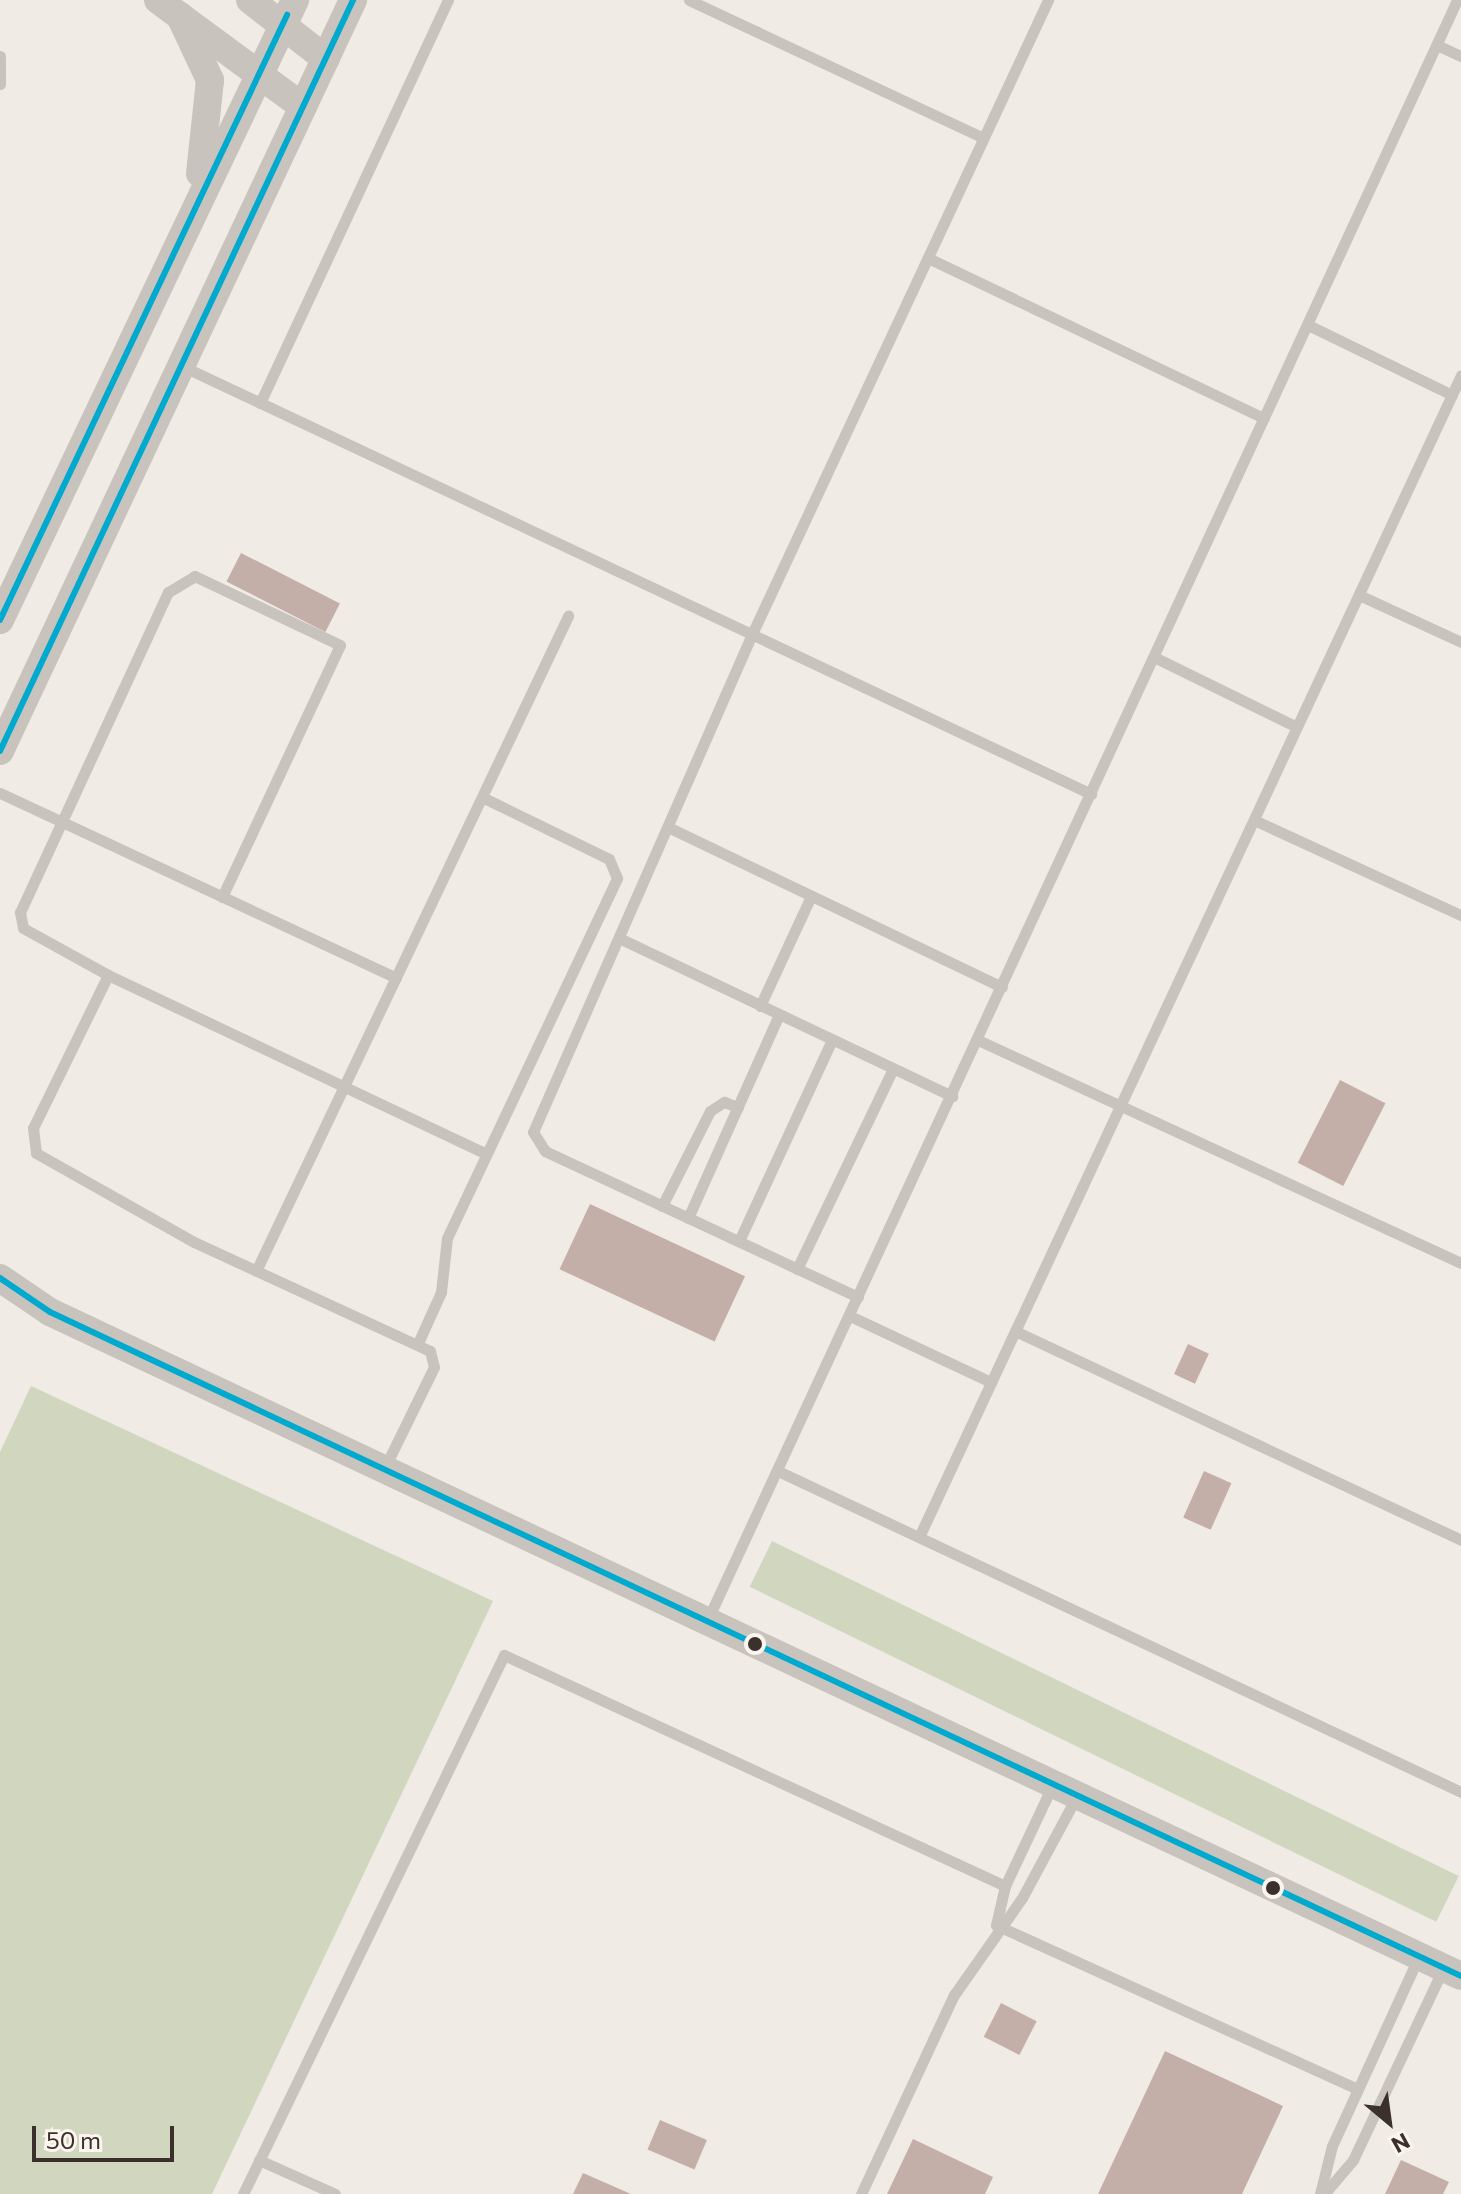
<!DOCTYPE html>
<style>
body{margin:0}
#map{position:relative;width:1461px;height:2194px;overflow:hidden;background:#f0ebe5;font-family:Commissioner,sans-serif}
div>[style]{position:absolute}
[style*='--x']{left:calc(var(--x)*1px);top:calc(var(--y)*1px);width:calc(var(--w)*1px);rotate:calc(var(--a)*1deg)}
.green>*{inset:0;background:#d1d6bf;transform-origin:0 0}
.building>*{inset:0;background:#c3afa7;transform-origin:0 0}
.service>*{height:11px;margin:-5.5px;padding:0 5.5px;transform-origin:5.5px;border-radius:5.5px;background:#c9c3be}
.tertiary>*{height:28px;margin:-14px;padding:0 14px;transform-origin:14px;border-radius:14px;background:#c9c3be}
.bus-1>*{height:6px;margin:-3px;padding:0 3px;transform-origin:3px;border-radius:3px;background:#00a9ce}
.dots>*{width:22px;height:22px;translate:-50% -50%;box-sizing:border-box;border:4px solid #fbf5ee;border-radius:50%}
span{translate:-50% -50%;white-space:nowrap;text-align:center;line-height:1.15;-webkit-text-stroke:6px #fbf5ee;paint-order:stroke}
.north{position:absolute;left:1349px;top:2082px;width:80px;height:80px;-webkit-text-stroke:6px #fbf5ee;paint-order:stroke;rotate:151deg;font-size:22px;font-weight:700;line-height:32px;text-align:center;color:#3b302b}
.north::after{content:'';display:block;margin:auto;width:28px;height:36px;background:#3b302b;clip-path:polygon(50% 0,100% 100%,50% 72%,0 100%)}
.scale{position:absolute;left:32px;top:2126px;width:142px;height:36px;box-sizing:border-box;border:4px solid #3b302b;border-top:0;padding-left:10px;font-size:24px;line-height:28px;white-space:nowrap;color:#3b302b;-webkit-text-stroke:6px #fbf5ee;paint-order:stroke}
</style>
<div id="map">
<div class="green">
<div style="clip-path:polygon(31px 1386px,493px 1601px,212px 2194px,0 2194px,0 1452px)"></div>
<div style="left:772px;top:1541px;width:764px;height:51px;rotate:26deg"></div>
</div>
<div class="building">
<div style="left:241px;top:553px;width:111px;height:32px;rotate:27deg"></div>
<div style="left:1340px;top:1080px;width:51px;height:93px;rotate:27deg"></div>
<div style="left:590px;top:1204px;width:171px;height:72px;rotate:25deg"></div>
<div style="left:1188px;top:1344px;width:23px;height:33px;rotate:25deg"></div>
<div style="left:1204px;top:1471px;width:30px;height:51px;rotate:24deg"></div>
<div style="left:1001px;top:2003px;width:40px;height:38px;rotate:27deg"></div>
<div style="clip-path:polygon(1165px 2051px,1283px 2106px,1242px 2194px,1098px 2194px)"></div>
<div style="left:660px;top:2120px;width:51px;height:32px;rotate:23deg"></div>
<div style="clip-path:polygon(913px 2139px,993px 2177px,985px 2194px,887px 2194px)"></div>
<div style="clip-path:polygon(1401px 2160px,1449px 2182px,1443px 2194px,1385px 2194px)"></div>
<div style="clip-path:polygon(583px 2173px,631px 2194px,573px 2194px)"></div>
</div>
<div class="service">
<div style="--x:689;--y:0;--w:325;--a:25.1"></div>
<div style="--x:1437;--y:45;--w:26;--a:25"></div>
<div style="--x:0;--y:56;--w:28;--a:90"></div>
<div style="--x:928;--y:258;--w:372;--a:25.5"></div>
<div style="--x:1308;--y:325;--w:160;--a:25.9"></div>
<div style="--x:182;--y:366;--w:1005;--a:25.21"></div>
<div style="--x:260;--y:403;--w:445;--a:-65"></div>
<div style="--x:1359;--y:595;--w:112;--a:24.7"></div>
<div style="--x:1154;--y:657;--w:159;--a:26.1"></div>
<div style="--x:0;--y:793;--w:437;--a:25"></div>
<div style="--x:1254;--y:820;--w:228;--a:24.7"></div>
<div style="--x:670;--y:828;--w:368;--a:25.6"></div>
<div style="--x:222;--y:897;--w:278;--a:-64.9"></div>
<div style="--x:340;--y:645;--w:161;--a:-154.6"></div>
<div style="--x:195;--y:576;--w:31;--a:149"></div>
<div style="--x:168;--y:592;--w:353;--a:114.8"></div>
<div style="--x:20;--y:912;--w:16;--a:79"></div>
<div style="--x:23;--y:928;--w:97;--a:28.9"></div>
<div style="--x:108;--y:975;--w:417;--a:25.3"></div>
<div style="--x:619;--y:938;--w:369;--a:25.4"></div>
<div style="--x:108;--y:975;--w:170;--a:116.1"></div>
<div style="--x:33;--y:1128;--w:25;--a:83"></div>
<div style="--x:36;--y:1153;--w:181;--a:29.4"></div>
<div style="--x:194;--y:1242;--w:260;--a:24.8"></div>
<div style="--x:430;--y:1351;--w:16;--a:76"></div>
<div style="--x:434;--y:1367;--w:114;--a:116.1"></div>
<div style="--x:760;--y:1006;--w:121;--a:-65.1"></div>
<div style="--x:978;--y:1040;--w:532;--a:24.78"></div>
<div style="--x:662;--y:1206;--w:106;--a:-63.2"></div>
<div style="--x:710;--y:1111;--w:17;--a:-33"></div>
<div style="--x:724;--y:1102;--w:15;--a:20"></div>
<div style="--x:688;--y:1218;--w:222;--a:-65.9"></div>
<div style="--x:739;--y:1241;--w:221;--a:-65.2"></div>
<div style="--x:797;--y:1269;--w:222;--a:-64.4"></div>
<div style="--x:256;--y:1271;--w:726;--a:-64.53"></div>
<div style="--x:858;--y:1297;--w:345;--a:-155"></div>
<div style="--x:545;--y:1151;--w:22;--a:-122"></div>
<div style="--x:533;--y:1132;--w:544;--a:-66.26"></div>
<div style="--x:752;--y:634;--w:700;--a:-64.97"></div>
<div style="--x:850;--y:1316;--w:156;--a:25.1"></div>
<div style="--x:1015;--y:1331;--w:493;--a:25.1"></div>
<div style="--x:418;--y:1343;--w:56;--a:-65.7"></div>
<div style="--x:441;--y:1292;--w:54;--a:-83.7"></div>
<div style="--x:447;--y:1238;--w:398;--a:-64.7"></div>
<div style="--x:617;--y:878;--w:21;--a:-113"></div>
<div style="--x:609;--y:859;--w:141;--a:-154"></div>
<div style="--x:778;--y:1471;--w:755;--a:25.17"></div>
<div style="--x:919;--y:1537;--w:1282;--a:-64.99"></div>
<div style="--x:707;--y:1621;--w:1786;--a:-65.17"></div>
<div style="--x:996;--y:1925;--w:397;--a:24.4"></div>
<div style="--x:996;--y:1925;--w:40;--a:-77"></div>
<div style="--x:1005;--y:1886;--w:110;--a:-64.8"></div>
<div style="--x:259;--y:2160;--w:83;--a:24.1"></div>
<div style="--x:243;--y:2194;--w:599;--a:-64.16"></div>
<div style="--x:504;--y:1655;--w:552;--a:24.75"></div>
<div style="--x:861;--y:2194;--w:220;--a:-65"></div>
<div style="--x:954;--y:1995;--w:118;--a:-55"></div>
<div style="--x:1022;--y:1898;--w:116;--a:-61.7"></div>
<div style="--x:1320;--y:2194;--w:49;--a:-76"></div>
<div style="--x:1332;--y:2146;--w:209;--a:-65.4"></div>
<div style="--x:1324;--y:2194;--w:45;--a:-49.5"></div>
<div style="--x:1353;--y:2160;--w:211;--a:-64.8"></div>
</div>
<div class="tertiary">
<div style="--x:158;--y:0;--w:180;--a:36.4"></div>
<div style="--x:250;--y:0;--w:96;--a:37.8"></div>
<div style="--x:180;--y:16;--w:71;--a:64.9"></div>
<div style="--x:210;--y:80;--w:94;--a:96.1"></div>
<div style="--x:0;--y:620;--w:687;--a:-64.55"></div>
<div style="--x:0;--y:751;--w:830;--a:-64.82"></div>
<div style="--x:0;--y:1278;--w:60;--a:34.2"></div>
<div style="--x:50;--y:1312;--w:1559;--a:25.2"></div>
</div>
<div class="bus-1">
<div style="--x:0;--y:620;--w:670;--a:-64.62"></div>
<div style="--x:0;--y:751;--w:830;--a:-64.82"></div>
<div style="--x:0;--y:1278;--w:60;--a:34.2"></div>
<div style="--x:50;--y:1312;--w:1559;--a:25.2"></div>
</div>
<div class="dots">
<div style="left:755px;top:1644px;background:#3b302b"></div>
<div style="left:1273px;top:1888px;background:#3b302b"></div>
</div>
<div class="north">N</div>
<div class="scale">50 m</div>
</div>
